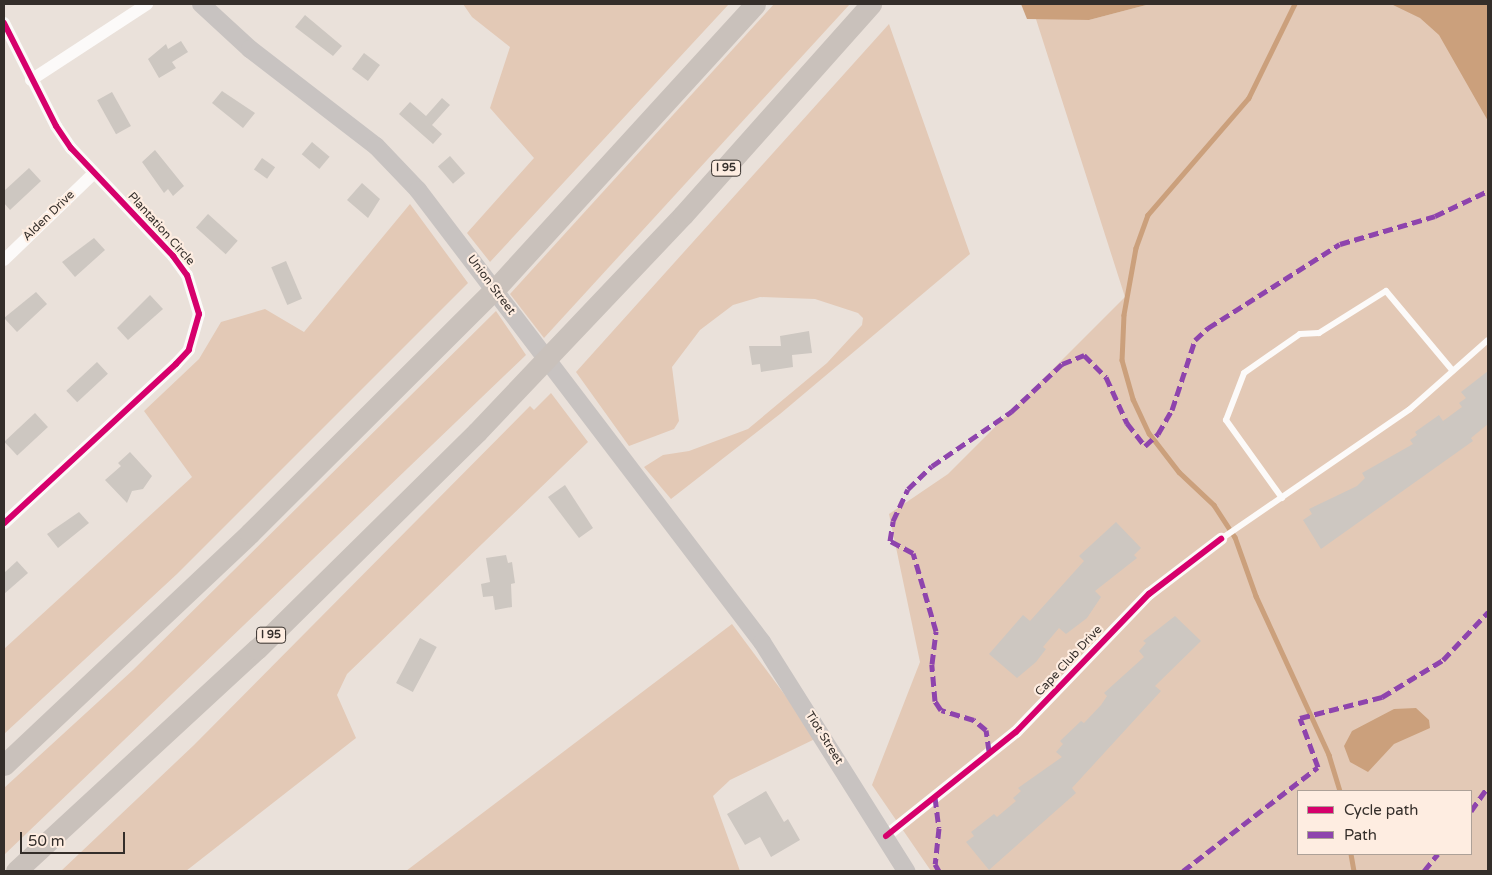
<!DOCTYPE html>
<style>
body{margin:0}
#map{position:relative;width:1492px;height:875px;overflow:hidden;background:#eae1da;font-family:"Varela Round",sans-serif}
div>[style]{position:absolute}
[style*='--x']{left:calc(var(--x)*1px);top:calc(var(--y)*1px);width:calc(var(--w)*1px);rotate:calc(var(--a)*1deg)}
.green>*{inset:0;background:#e3c9b6}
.water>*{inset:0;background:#cba07c}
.stream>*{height:4.5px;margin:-2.25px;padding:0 2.25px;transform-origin:2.25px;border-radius:2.25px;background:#cba07c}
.building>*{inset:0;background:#cdc7c1;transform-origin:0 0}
.lane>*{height:6px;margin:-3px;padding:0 3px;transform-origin:3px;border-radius:3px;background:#fcfaf9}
.street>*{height:12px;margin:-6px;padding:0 6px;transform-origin:6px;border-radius:6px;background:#fcfaf9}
.secondary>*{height:18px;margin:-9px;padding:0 9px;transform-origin:9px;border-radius:9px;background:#c8c3c1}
.highway>*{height:21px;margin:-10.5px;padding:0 10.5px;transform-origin:10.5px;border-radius:10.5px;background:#c9c1bb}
.quiet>*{height:5px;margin-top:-2.5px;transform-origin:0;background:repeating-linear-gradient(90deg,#8e44ad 0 10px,transparent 0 15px)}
.cycleway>*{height:6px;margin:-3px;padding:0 3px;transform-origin:3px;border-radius:3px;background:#d6006c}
span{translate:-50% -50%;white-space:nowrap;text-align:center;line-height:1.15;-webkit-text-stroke:4.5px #feede1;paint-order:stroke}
.shield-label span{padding:1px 4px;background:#feede1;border:1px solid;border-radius:4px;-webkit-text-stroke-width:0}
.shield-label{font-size:11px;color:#342e2a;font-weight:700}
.street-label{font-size:12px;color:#342e2a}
.frame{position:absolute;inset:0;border:5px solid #342e2a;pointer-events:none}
.legend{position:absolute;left:1297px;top:790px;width:175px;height:65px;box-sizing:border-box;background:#feede1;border:1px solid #ada198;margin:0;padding:6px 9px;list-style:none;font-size:15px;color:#342e2a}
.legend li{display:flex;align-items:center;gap:10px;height:25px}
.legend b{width:25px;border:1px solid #ada198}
.scale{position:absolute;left:20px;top:832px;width:105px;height:22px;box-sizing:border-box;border:2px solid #342e2a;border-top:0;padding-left:6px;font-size:15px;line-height:18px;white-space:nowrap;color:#342e2a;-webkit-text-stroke:4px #feede1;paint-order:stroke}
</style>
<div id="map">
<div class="green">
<div style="clip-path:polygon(463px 4px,729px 4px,490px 262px,467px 233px,534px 158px,490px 108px,510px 47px,472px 17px)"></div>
<div style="clip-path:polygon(774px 4px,850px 4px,544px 338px,510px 294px)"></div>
<div style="clip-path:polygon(evenodd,1150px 4px,1488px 4px,1488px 871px,931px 871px,872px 785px,920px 662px,889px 514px,948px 474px,1125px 297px,1035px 16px,1089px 20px,1150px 4px,1298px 791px,1471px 791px,1471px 854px,1298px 854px,1298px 791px)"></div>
<div style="clip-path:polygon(889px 24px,970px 254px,780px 414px,671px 499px,644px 467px,663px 455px,689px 451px,748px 429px,827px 363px,862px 325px,863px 318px,858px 313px,815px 299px,760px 297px,733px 305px,700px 330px,672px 367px,679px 421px,674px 429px,629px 446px,576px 372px)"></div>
<div style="clip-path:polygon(410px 204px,468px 283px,177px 574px,4px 734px,4px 649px,192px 477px,144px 411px,199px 359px,221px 322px,265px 309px,304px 332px)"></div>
<div style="clip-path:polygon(496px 311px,526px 355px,4px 855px,4px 788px,133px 670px)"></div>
<div style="clip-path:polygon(551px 393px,588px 442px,347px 674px,337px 695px,356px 738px,186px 871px,61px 871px,194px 745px,530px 406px,534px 410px)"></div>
<div style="clip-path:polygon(732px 624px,817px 738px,730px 780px,713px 796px,740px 871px,406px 871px)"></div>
</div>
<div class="water">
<div style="clip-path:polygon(1021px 4px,1150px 4px,1089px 20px,1027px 19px)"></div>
<div style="clip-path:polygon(1391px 4px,1488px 4px,1488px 121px,1439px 35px,1420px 18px)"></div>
<div style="clip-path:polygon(1416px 708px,1429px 720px,1430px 728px,1394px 744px,1368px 772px,1350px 762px,1344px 746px,1352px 731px,1394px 709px)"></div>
</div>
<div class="stream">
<div style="--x:1295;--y:4;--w:105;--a:116.1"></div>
<div style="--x:1249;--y:98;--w:155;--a:130.8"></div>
<div style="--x:1148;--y:215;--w:35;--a:110"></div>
<div style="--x:1136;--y:248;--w:68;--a:100.2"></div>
<div style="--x:1124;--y:315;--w:45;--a:92.5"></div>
<div style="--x:1122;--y:360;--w:41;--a:74.2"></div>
<div style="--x:1133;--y:399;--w:38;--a:65"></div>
<div style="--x:1149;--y:433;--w:49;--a:52.4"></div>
<div style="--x:1179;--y:472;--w:48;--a:43.3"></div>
<div style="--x:1214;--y:505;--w:38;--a:57"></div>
<div style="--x:1235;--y:537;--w:63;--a:70.4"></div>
<div style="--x:1256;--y:596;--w:175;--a:65.3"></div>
<div style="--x:1329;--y:755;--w:38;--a:73"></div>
<div style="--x:1351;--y:854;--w:17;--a:80"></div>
</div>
<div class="building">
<div style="clip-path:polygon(305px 15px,342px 46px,333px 56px,295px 27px)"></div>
<div style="clip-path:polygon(181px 41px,188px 52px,172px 62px,176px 68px,159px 78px,148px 59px,166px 44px,168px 49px)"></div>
<div style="left:364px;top:53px;width:20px;height:20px;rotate:37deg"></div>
<div style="clip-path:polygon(222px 91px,255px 113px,243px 128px,212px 103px)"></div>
<div style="left:112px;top:92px;width:39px;height:17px;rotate:61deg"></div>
<div style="clip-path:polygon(442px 98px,450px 105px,432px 125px,442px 134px,433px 144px,399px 114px,410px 102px,426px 116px)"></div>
<div style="left:312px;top:142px;width:23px;height:16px;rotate:40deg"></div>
<div style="clip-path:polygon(155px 150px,184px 186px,173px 196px,168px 189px,164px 193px,142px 162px)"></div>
<div style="left:450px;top:156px;width:23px;height:16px;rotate:49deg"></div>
<div style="left:262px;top:158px;width:16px;height:14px;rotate:35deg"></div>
<div style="clip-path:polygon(29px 168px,41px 181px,10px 210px,4px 203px,4px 191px)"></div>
<div style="clip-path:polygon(362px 183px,380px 199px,368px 218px,347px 200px)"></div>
<div style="left:208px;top:214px;width:40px;height:18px;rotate:42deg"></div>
<div style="clip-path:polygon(94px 238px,105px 250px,75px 277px,62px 262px)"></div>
<div style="left:286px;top:261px;width:41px;height:16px;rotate:67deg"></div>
<div style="clip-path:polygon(36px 292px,47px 304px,17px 332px,4px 318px)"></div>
<div style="clip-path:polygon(150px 295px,163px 309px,128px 340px,117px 328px)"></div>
<div style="clip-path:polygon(809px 331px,812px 353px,792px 355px,793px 367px,761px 372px,760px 364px,752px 365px,749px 346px,781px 346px,780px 336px)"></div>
<div style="left:97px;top:362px;width:16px;height:42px;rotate:47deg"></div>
<div style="clip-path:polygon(1488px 371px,1488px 424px,1471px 438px,1473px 441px,1321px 549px,1303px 520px,1312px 514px,1309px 509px,1357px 486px,1365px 478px,1362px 473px,1413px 444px,1410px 440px,1417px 435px,1415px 432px,1439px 415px,1443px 421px,1462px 407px,1459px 403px,1466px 398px,1461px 392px)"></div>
<div style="left:35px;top:413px;width:19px;height:42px;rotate:47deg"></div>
<div style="clip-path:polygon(130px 452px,152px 476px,143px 489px,132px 491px,127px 503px,105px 480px,121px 466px,118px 463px)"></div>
<div style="clip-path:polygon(565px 485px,593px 528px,579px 538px,548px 497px)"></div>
<div style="clip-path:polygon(79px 512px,89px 523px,58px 548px,47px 534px)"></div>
<div style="clip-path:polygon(1116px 522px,1141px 548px,1134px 555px,1137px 558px,1095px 591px,1101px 597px,1087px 618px,1066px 634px,1059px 628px,1043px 647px,1046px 649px,1036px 662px,1017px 678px,989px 654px,1023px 615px,1030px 621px,1084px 561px,1079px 556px)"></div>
<div style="clip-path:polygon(506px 555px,508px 563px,512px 562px,515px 583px,511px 584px,512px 607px,495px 610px,493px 596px,483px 597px,481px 584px,490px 582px,486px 558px)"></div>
<div style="clip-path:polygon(17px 561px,28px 573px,4px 594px,4px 573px)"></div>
<div style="clip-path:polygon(1175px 616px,1201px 641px,1155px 686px,1161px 691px,1072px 788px,1076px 793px,989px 870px,966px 842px,974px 836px,971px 832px,994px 814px,997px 817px,1016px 801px,1013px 798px,1021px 791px,1018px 788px,1062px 757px,1056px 752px,1063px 744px,1060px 741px,1081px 721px,1084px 723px,1101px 705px,1107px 696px,1104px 693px,1144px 657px,1139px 651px,1146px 643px,1143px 641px)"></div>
<div style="left:420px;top:638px;width:19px;height:51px;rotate:28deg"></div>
<div style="clip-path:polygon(766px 791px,784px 822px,788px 819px,800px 840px,771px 857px,760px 837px,745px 845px,727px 814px)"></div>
</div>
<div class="lane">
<div style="--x:1282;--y:498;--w:96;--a:-125.7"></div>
<div style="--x:1226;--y:420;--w:50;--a:-69"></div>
<div style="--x:1244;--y:373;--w:68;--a:-34.9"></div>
<div style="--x:1300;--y:334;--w:19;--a:-3"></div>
<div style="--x:1319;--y:333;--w:79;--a:-32.1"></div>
<div style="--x:1386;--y:291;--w:104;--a:50.1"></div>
<div style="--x:1221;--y:539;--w:229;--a:-34.5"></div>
<div style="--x:1410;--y:409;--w:104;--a:-41.5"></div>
</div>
<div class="street">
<div style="--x:4;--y:23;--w:115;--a:63.2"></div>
<div style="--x:56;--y:126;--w:27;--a:56"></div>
<div style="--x:71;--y:148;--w:149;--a:46.6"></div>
<div style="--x:173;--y:256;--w:24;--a:54"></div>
<div style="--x:187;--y:275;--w:41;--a:72.9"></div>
<div style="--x:199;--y:314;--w:37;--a:106"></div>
<div style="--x:189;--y:350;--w:19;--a:133"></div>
<div style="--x:176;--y:364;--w:234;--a:137.2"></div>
<div style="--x:31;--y:80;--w:139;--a:-33.2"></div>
<div style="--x:4;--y:260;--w:125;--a:-44"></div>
<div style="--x:886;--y:836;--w:166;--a:-38.7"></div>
<div style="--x:1016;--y:732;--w:192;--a:-46.1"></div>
<div style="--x:1149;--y:594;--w:91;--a:-37.4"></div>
</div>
<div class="secondary">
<div style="--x:201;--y:4;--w:67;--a:42.6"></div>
<div style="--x:250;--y:49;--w:159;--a:37.6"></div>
<div style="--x:376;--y:146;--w:61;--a:46.3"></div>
<div style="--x:418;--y:190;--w:568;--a:52.73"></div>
<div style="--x:762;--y:642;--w:271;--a:57.8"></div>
</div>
<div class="highway">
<div style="--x:4;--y:765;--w:338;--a:-43.3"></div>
<div style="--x:250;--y:533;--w:347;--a:-44.9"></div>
<div style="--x:496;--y:288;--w:384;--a:-47.6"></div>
<div style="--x:16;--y:871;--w:328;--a:-42.7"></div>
<div style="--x:257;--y:649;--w:309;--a:-44.6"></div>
<div style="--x:477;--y:432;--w:299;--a:-46.5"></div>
<div style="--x:683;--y:215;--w:283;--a:-48.3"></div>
</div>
<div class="quiet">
<div style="--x:989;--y:751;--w:21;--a:-98"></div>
<div style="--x:986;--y:730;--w:16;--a:-140"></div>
<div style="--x:974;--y:720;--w:34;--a:-163"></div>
<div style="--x:941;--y:710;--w:11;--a:-124"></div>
<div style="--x:935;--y:701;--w:37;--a:-95"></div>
<div style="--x:932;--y:664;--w:33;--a:-83"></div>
<div style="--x:936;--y:631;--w:81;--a:-106.4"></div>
<div style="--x:913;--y:553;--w:26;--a:-152"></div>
<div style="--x:890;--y:541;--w:20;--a:-81"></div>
<div style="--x:893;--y:521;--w:35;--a:-65"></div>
<div style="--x:908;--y:489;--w:33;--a:-44"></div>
<div style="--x:932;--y:466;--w:96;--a:-34.4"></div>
<div style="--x:1011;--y:412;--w:70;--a:-43.3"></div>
<div style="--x:1062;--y:364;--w:24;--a:-22"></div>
<div style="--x:1084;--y:355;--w:31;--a:45"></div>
<div style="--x:1106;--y:377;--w:51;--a:65.5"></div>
<div style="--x:1127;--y:423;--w:29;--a:52"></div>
<div style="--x:1145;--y:446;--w:18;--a:-43"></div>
<div style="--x:1158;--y:434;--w:28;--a:-60"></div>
<div style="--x:1172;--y:410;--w:74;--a:-71.8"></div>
<div style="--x:1195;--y:340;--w:18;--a:-43"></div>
<div style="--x:1208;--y:328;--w:156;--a:-32.5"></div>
<div style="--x:1340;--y:244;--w:99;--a:-16.4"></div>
<div style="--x:1435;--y:216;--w:59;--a:-25.3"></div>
<div style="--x:935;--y:797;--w:31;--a:83"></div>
<div style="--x:939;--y:828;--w:36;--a:96"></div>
<div style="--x:935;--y:864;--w:8;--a:60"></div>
<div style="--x:1471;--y:811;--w:29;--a:-55"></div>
<div style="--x:1183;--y:871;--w:170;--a:-37.6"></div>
<div style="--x:1318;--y:767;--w:52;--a:-110.2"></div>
<div style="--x:1300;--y:718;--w:85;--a:-14.4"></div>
<div style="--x:1382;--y:697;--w:71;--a:-31.2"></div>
<div style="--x:1443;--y:660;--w:66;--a:-46.8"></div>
<div style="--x:1424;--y:871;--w:22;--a:-51"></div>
</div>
<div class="cycleway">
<div style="--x:4;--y:23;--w:115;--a:63.2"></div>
<div style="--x:56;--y:126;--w:27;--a:56"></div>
<div style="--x:71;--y:148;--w:149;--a:46.6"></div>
<div style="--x:173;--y:256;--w:24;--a:54"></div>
<div style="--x:187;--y:275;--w:41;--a:72.9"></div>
<div style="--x:199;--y:314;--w:37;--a:106"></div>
<div style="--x:189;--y:350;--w:19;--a:133"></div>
<div style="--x:176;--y:364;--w:234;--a:137.2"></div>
<div style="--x:886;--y:836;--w:166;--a:-38.7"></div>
<div style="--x:1016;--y:732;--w:192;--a:-46.1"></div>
<div style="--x:1149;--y:594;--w:91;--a:-37.4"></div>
</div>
<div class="shield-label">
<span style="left:726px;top:168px">I 95</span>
<span style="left:271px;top:635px">I 95</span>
</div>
<div class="street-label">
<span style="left:49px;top:216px;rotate:-44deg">Alden Drive</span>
<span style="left:161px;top:229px;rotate:48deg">Plantation Circle</span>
<span style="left:491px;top:285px;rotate:53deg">Union Street</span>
<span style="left:1069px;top:661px;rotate:-47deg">Cape Club Drive</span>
<span style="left:824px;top:738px;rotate:58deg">Tiot Street</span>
</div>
<div class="frame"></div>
<ul class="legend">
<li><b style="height:6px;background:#d6006c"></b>Cycle path</li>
<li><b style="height:6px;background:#8e44ad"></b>Path</li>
</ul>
<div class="scale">50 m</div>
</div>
